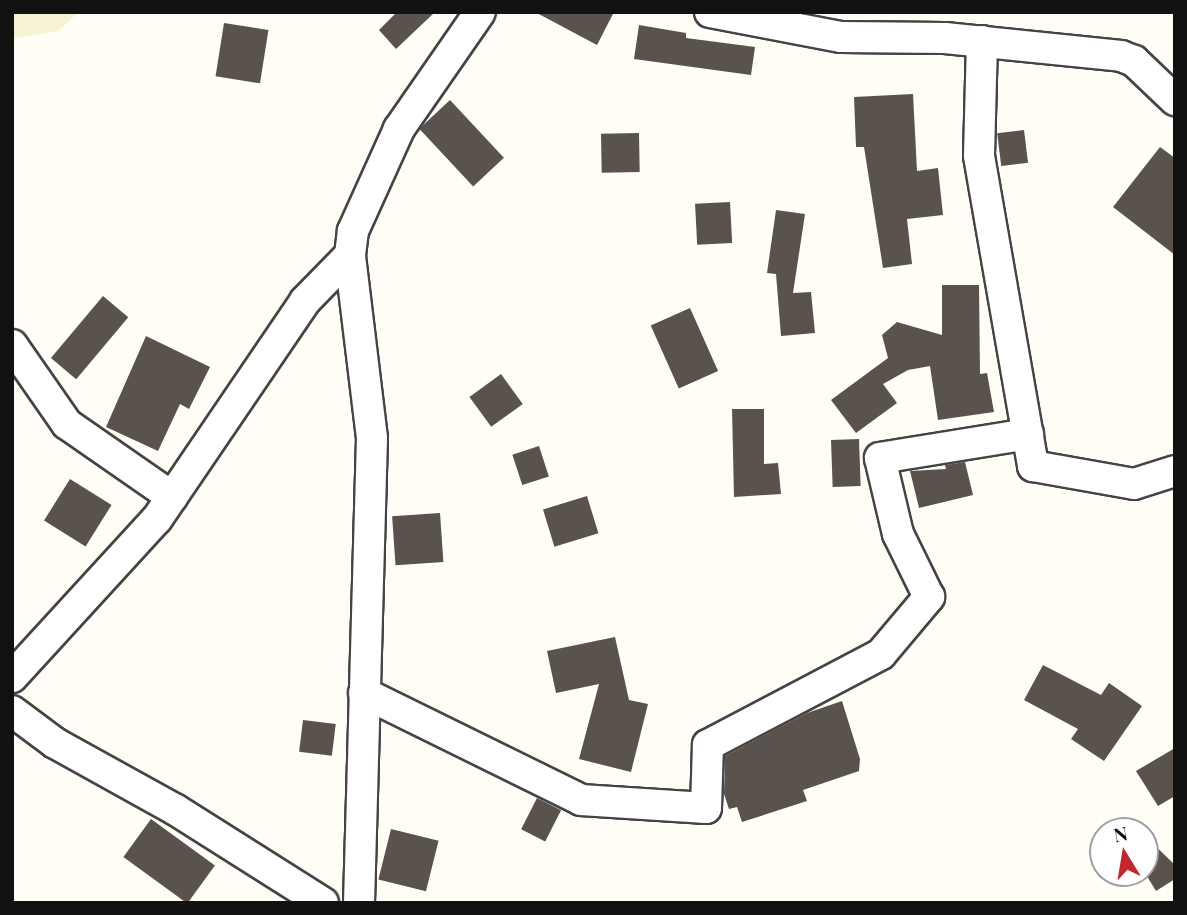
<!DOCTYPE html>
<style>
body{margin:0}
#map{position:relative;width:1187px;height:915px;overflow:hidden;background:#fffdf5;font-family:"Playfair Display",serif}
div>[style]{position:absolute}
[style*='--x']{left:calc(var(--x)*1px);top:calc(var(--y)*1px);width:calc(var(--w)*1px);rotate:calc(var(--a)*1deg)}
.farmland>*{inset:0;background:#f6f3d4}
.building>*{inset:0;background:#5a524d;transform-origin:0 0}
.roads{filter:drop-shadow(2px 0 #444) drop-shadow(-2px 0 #444) drop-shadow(0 2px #444) drop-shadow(0 -2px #444)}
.minor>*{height:30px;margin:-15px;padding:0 15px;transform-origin:15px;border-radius:15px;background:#fff}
span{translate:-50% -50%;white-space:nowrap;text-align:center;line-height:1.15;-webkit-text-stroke:7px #fff;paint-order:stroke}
.frame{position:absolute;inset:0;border:14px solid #111;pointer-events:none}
.north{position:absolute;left:1089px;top:817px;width:70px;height:70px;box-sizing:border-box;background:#fff;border:2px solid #a0a0a0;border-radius:50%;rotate:349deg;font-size:19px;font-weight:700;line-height:28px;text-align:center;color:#111}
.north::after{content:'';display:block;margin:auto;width:24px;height:32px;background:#c4262e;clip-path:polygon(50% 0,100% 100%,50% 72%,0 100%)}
</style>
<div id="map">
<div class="farmland">
<div style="clip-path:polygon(12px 12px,79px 12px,58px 31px,12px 39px)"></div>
</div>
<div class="building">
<div style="clip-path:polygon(397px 12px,435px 12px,396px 49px,379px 30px)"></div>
<div style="clip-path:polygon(535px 12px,614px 12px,597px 45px)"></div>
<div style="left:224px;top:23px;width:45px;height:54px;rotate:9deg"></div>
<div style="clip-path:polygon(639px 25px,686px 33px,686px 38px,755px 47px,751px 75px,634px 59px)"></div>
<div style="clip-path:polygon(913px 94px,917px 171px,938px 168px,943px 215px,907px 219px,912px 264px,883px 268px,864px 147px,856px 147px,854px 97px)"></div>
<div style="left:450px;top:100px;width:79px;height:42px;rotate:47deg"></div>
<div style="left:1024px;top:130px;width:33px;height:27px;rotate:83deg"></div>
<div style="left:639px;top:133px;width:39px;height:38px;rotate:89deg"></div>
<div style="clip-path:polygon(1160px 147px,1175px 158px,1175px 255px,1113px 207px)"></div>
<div style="left:730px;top:202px;width:41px;height:35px;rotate:87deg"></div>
<div style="clip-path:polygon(776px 210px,805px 214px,793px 293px,811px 292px,815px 333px,781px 336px,776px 274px,767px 273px)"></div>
<div style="clip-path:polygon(942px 285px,979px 285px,980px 374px,987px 373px,994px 412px,938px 420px,930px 366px,908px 370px,883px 384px,897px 403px,856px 433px,831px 400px,888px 358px,882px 335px,897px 322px,942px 335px)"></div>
<div style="left:103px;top:296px;width:33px;height:81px;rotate:40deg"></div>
<div style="left:690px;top:308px;width:69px;height:43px;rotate:66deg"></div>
<div style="clip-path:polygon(146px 336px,210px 367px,189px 409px,180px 404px,158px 451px,106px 427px)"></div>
<div style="left:501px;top:374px;width:37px;height:39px;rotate:54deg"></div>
<div style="clip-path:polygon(732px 409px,764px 409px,764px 464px,778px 463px,781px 494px,734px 497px)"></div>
<div style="left:859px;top:439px;width:47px;height:28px;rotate:88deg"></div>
<div style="left:539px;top:446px;width:32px;height:28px;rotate:72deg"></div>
<div style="clip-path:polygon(965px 462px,973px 495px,919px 508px,910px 471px,946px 469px,945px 465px)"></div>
<div style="left:70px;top:479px;width:49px;height:49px;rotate:32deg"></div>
<div style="left:587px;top:496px;width:39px;height:46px;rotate:73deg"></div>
<div style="left:440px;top:513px;width:49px;height:48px;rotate:86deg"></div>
<div style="clip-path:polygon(615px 637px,629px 700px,648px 704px,631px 772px,579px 759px,599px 684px,556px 693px,547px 651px)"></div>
<div style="clip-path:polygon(1043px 665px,1101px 695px,1109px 683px,1142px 706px,1104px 761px,1071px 739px,1078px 729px,1024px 700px)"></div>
<div style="clip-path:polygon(842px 701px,860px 759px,859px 771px,803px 790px,807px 801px,742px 822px,737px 807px,729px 809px,724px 794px,725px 756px,807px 713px)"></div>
<div style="left:303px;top:720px;width:33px;height:32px;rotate:7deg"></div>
<div style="clip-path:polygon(1175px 748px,1175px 796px,1158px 806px,1136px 771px)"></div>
<div style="left:537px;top:798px;width:27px;height:35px;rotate:27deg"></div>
<div style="left:151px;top:819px;width:79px;height:47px;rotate:36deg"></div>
<div style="left:391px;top:829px;width:49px;height:52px;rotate:14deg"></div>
<div style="clip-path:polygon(1145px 836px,1175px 865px,1175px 879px,1156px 891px,1145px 873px)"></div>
</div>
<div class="roads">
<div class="minor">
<div style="--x:710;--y:12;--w:133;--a:10.8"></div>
<div style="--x:841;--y:37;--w:104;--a:0.6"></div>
<div style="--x:945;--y:38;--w:177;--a:5.8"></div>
<div style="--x:1121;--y:56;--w:14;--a:21"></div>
<div style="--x:1134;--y:61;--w:57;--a:43.6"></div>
<div style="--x:982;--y:41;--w:115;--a:91.5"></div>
<div style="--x:979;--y:156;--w:315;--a:80.1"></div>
<div style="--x:1033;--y:466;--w:103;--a:10.1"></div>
<div style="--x:1134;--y:484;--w:43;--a:-17.6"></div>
<div style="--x:12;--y:345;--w:96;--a:55.2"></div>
<div style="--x:67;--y:424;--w:128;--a:34.8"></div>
<div style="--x:12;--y:677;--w:214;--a:-47.5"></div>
<div style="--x:157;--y:519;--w:263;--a:-55.8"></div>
<div style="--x:305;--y:301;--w:64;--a:-45.6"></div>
<div style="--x:364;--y:693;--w:242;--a:26.2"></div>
<div style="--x:581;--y:800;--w:125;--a:3.7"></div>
<div style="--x:706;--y:808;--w:63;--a:-88.2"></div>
<div style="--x:708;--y:745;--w:195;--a:-27.7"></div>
<div style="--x:881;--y:654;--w:75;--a:-49.9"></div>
<div style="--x:929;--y:597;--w:70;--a:-116.2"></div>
<div style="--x:898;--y:534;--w:78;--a:-103.3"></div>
<div style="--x:880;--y:458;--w:150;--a:-9.2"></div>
<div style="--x:12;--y:711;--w:54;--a:36.7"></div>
<div style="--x:55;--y:743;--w:138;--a:29"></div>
<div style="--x:176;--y:810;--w:174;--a:32.3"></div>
<div style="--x:359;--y:903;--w:465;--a:-88.4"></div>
<div style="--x:372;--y:438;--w:184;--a:-96.9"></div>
<div style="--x:350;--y:255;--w:24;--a:-83"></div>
<div style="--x:353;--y:231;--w:112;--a:-65.7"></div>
<div style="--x:399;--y:129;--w:142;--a:-55.3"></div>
</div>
</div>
<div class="frame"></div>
<div class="north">N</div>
</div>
